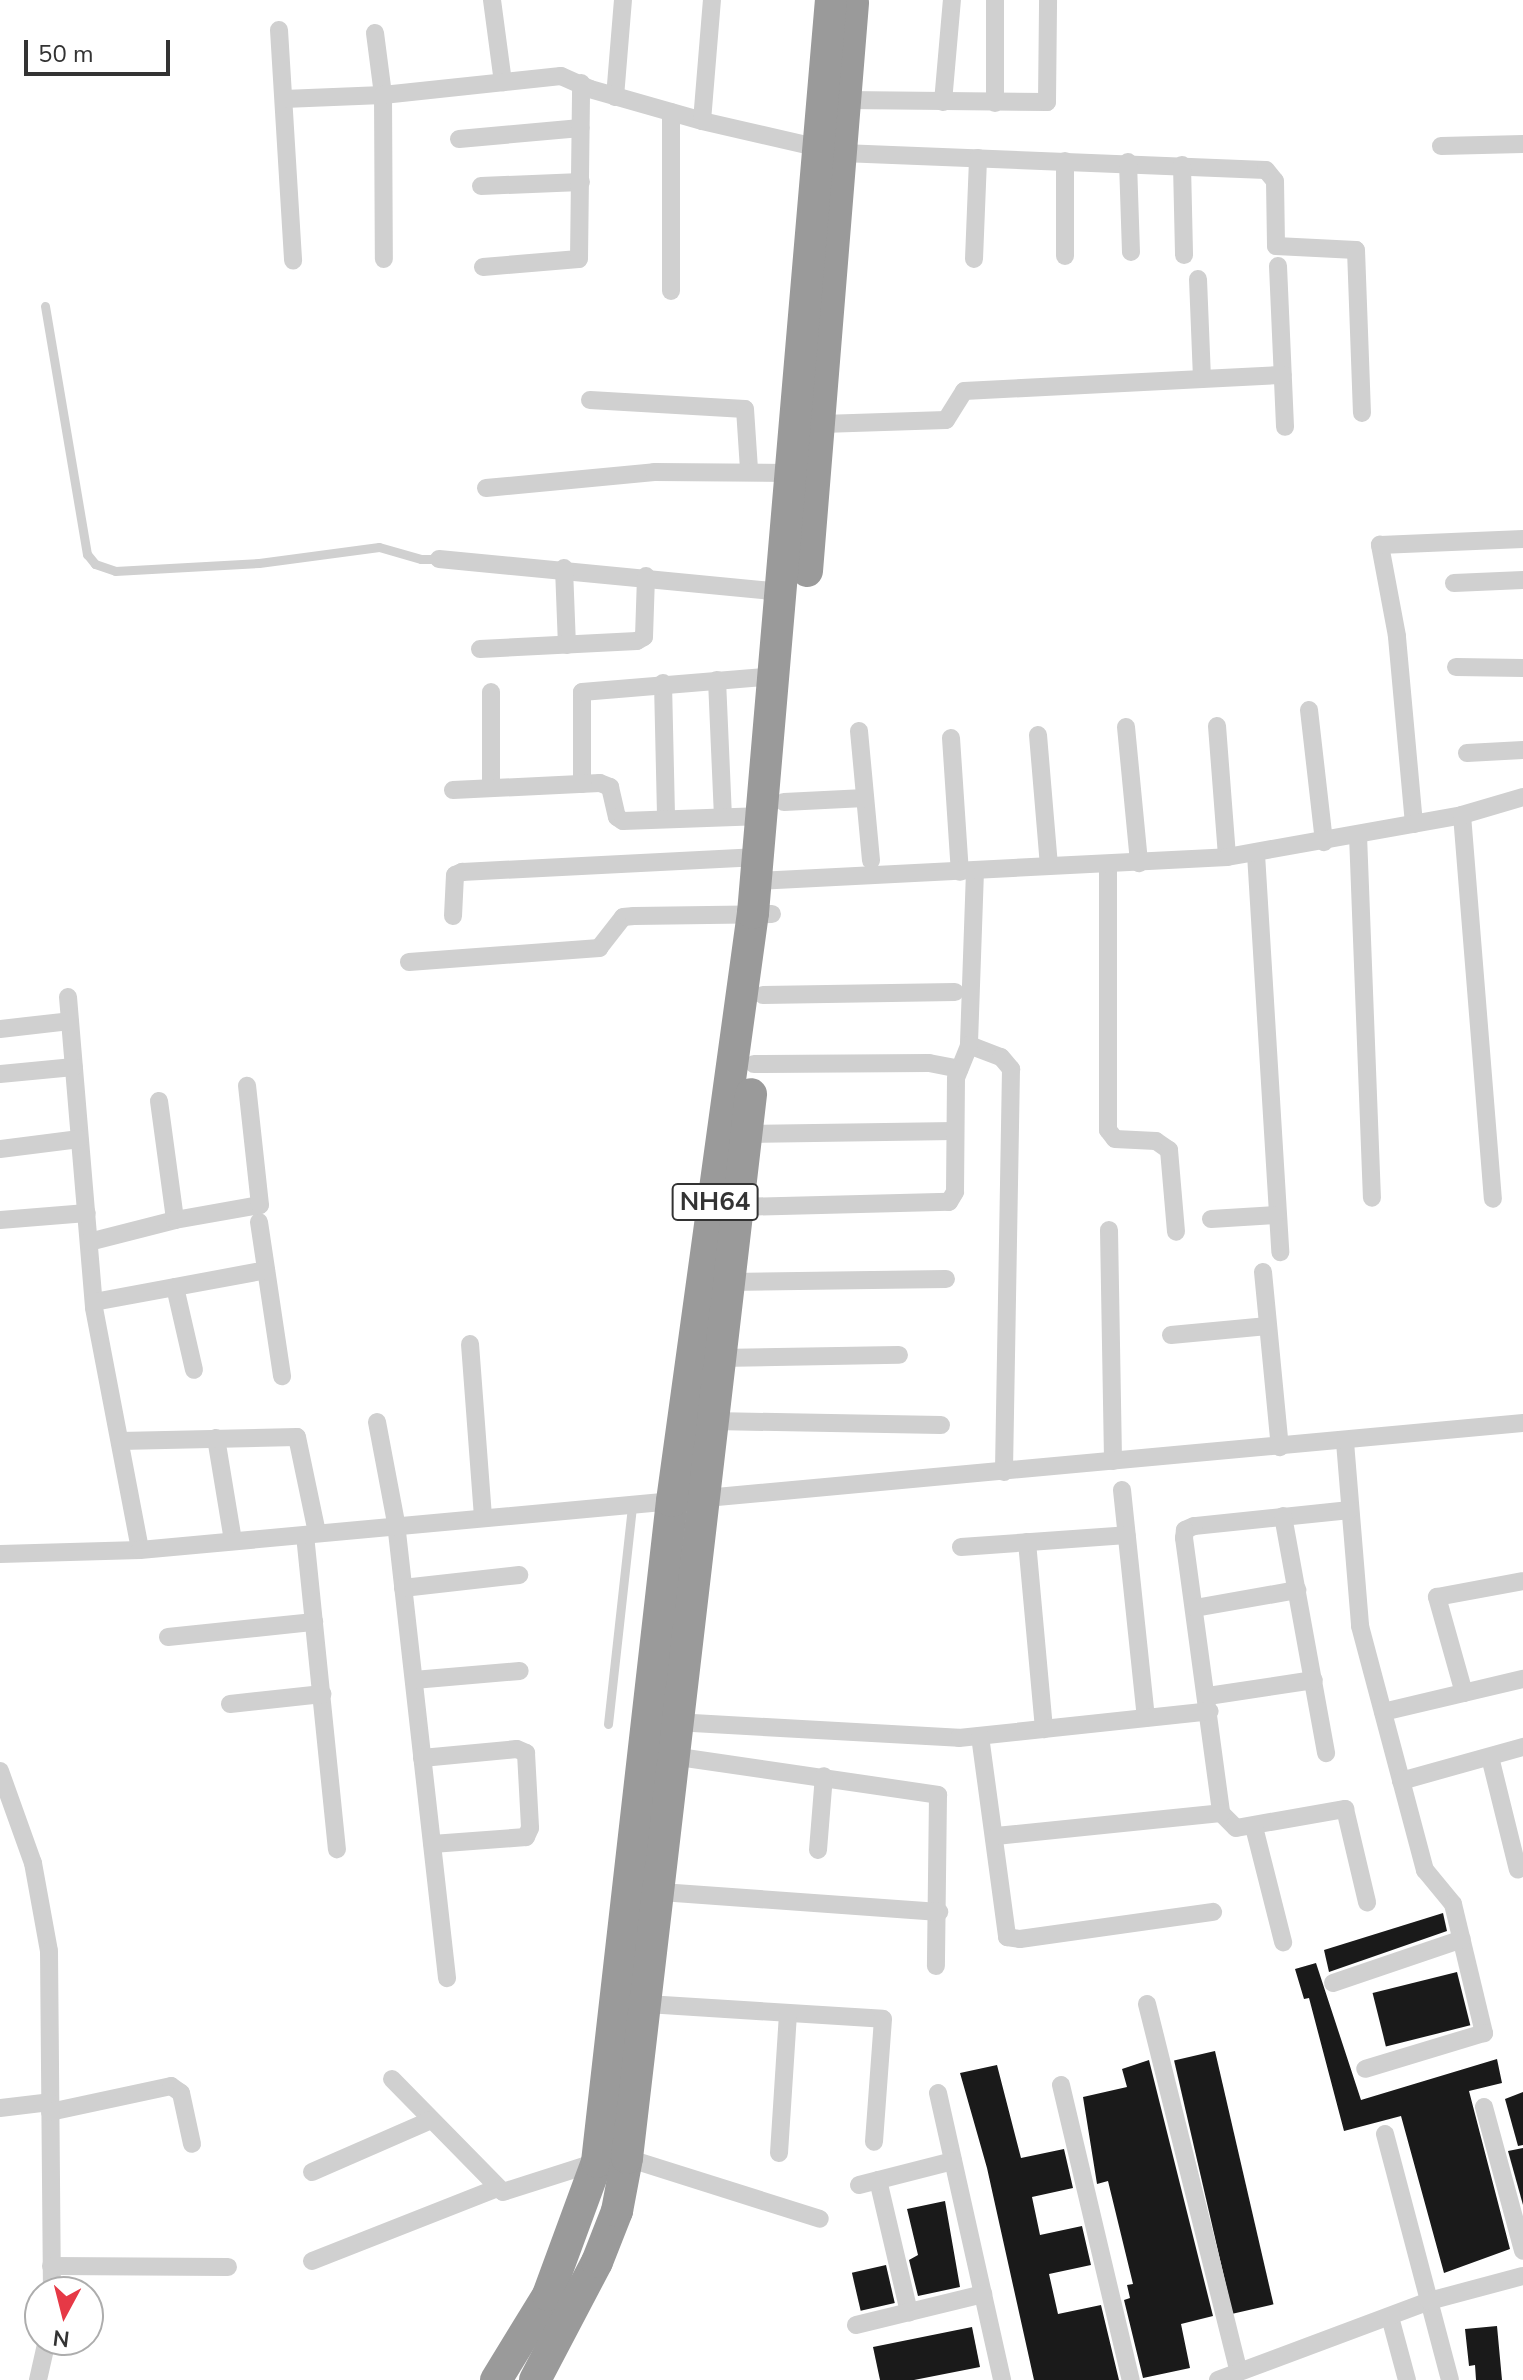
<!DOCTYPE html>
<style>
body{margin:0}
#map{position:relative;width:1523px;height:2380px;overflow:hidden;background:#fff;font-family:"Nunito Sans",sans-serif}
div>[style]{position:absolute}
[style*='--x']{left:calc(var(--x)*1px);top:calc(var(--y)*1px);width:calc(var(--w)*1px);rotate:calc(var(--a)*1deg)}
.building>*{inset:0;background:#1a1a1a;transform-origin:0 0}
.lane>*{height:9px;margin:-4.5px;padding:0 4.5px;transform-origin:4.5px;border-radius:4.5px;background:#d0d0d0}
.street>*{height:18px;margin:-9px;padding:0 9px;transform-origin:9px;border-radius:9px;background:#d0d0d0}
.highway>*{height:32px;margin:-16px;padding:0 16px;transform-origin:16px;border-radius:16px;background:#9a9a9a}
span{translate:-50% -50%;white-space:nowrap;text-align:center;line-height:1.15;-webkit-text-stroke:8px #fff;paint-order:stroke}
.shield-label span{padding:2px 6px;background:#fff;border:2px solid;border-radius:6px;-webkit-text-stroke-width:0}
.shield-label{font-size:26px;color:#333;font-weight:700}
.north{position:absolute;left:24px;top:2276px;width:80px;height:80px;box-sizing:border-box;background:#fff;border:2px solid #adadad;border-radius:50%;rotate:187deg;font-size:22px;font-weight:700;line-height:32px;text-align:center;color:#333}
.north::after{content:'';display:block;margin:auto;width:28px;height:36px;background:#e63946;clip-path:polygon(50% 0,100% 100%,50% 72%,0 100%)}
.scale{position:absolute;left:24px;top:40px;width:146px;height:36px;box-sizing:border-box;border:4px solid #333;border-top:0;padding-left:10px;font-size:24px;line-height:28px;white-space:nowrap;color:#333;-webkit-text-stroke:6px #fff;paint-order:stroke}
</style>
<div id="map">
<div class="building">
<div style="clip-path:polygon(1443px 1913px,1447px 1931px,1329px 1972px,1324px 1950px)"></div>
<div style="clip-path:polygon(1316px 1963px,1361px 2100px,1497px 2059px,1502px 2083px,1469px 2091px,1510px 2249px,1444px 2273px,1401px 2116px,1344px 2131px,1309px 1998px,1304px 1999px,1295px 1969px)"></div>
<div style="left:1457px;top:1972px;width:55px;height:87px;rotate:76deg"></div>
<div style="left:1215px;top:2051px;width:260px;height:42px;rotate:77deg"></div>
<div style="clip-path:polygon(1149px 2060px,1213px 2316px,1181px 2324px,1190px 2368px,1143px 2378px,1124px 2300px,1130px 2298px,1127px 2285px,1133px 2284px,1108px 2181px,1097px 2184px,1083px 2097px,1127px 2087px,1122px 2069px)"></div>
<div style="clip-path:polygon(997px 2065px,1021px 2158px,1064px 2149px,1073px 2188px,1032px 2197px,1040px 2235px,1082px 2226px,1091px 2265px,1049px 2274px,1058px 2314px,1101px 2305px,1119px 2380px,1034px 2380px,987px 2168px,960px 2073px)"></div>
<div style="clip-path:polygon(1523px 2092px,1523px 2145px,1518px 2146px,1505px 2099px)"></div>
<div style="clip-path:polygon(1523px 2148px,1523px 2205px,1508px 2151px)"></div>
<div style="clip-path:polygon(945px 2201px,960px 2287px,918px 2296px,909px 2260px,918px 2255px,907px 2209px)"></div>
<div style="left:886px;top:2265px;width:39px;height:35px;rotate:77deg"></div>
<div style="clip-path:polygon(1497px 2326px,1502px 2380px,1476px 2380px,1475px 2365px,1469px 2366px,1465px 2329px)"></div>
<div style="clip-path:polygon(972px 2327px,980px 2367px,914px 2380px,880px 2380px,873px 2347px)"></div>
</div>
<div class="lane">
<div style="--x:45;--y:306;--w:252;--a:80.4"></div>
<div style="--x:87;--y:554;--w:13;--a:51"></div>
<div style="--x:95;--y:564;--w:21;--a:19"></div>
<div style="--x:115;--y:571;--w:144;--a:-3.2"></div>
<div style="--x:259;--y:563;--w:121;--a:-7.6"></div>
<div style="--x:379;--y:547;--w:44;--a:15.9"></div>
<div style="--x:421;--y:559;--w:18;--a:0"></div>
<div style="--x:608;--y:1724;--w:220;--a:-83.7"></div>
</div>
<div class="street">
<div style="--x:492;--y:0;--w:83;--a:82.4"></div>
<div style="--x:995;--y:0;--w:103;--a:90"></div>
<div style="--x:279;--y:30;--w:231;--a:86.5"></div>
<div style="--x:375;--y:33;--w:63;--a:82.6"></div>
<div style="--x:383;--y:95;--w:164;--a:89.7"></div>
<div style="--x:615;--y:97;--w:97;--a:-85.3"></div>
<div style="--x:284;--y:99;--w:99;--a:-2.3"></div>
<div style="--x:383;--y:95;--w:179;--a:-6.1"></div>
<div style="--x:561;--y:76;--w:32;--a:24"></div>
<div style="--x:590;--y:89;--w:116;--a:15.9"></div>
<div style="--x:702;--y:121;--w:144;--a:12.9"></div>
<div style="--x:842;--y:153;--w:424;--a:2.3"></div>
<div style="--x:1266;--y:170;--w:14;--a:51"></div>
<div style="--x:1275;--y:181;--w:65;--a:89.1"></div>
<div style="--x:1276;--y:246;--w:80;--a:2.9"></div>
<div style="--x:1356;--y:250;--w:163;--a:87.9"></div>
<div style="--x:846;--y:100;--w:201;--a:0.6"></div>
<div style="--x:1047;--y:102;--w:102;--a:-89.4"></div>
<div style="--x:943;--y:102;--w:102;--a:-85"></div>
<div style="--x:671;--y:112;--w:179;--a:90"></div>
<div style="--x:702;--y:121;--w:121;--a:-85.3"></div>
<div style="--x:459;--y:139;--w:122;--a:-5.2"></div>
<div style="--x:1441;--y:146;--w:82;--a:-1.4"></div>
<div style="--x:1065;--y:161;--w:95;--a:90"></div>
<div style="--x:1128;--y:162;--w:90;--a:88.1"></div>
<div style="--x:1182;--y:165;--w:90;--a:88.7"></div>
<div style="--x:481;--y:186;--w:100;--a:-2.3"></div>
<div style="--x:974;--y:259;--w:101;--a:-87.7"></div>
<div style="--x:1278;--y:266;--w:161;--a:87.5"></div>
<div style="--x:483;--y:267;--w:96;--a:-4.8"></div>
<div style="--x:579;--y:259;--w:176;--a:-89.3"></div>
<div style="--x:1198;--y:279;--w:100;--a:87.7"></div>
<div style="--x:590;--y:400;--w:155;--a:3.3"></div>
<div style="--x:745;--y:409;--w:60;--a:86.2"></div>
<div style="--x:822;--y:424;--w:124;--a:-1.8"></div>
<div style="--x:946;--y:420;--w:34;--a:-58"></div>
<div style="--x:964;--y:391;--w:319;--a:-2.9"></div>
<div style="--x:486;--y:488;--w:169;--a:-5.4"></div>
<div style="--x:654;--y:472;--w:140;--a:0.4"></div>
<div style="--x:439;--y:559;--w:347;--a:5.5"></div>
<div style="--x:564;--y:568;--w:77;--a:87.8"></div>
<div style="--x:1454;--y:583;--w:69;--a:-2.5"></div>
<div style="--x:480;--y:649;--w:157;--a:-2.9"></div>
<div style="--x:637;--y:641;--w:8;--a:-30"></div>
<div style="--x:644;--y:637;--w:61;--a:-88.1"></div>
<div style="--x:1456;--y:667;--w:67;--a:0.9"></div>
<div style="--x:717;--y:680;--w:137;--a:87.5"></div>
<div style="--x:663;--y:683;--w:136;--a:88.7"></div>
<div style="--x:491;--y:692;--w:96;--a:90"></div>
<div style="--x:1309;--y:710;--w:133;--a:83.5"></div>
<div style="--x:1217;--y:726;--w:131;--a:85.6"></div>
<div style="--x:1126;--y:727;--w:137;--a:84.5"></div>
<div style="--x:859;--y:731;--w:130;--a:84.7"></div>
<div style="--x:1038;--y:735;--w:131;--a:85.2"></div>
<div style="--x:951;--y:738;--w:134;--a:86.2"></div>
<div style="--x:1467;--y:753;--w:56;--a:-3.1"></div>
<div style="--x:582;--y:784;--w:92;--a:-90"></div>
<div style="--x:582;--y:692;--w:195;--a:-4.7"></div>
<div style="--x:453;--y:790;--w:147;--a:-2.7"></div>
<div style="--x:600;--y:783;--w:11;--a:22"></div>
<div style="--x:610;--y:787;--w:31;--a:77"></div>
<div style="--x:617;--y:817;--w:7;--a:34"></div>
<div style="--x:623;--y:821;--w:140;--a:-2"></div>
<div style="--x:784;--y:802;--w:81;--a:-2.8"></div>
<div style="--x:1462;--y:815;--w:385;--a:85.4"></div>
<div style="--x:1414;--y:824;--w:189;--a:-95.2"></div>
<div style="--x:1397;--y:636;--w:93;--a:-100.6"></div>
<div style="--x:1380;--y:545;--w:143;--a:-2.4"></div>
<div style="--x:1358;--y:835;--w:363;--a:87.8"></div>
<div style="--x:1256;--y:854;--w:399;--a:86.5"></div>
<div style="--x:1108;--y:864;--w:266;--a:90"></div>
<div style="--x:1108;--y:1130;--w:11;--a:52"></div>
<div style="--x:1115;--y:1139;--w:41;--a:2.8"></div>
<div style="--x:1156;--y:1141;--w:16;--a:35"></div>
<div style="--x:1169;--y:1150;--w:82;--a:85.1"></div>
<div style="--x:975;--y:871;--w:174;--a:92"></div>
<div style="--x:969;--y:1045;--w:34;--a:21"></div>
<div style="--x:1001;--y:1057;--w:16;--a:50"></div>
<div style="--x:1011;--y:1069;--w:403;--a:91"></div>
<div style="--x:756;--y:881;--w:472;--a:-2.9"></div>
<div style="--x:1227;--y:857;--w:239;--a:-10.1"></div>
<div style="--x:1462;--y:815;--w:64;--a:-16.4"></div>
<div style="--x:453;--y:916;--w:41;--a:-87.2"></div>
<div style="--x:455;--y:875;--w:8;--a:-23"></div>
<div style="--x:462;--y:872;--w:297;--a:-2.9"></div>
<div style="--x:409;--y:962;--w:191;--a:-4.2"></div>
<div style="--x:599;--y:948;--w:39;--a:-52"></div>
<div style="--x:623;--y:917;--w:11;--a:-5"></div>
<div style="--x:634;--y:916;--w:138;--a:-0.8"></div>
<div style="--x:763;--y:995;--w:192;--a:-0.9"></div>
<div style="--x:68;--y:997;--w:312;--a:85.2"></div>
<div style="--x:94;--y:1308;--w:246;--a:79.2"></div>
<div style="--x:0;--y:1029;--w:70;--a:-6.5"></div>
<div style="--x:754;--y:1064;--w:175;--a:-0.3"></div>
<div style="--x:929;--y:1063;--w:31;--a:11"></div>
<div style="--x:0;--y:1074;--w:74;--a:-5.4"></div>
<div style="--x:159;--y:1101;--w:120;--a:82.3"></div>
<div style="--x:746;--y:1134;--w:209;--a:-0.8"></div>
<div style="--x:0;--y:1149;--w:80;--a:-7.2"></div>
<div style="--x:738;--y:1207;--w:211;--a:-1.4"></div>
<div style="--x:949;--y:1202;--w:12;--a:-59"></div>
<div style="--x:955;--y:1192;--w:114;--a:-89.5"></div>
<div style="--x:956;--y:1078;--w:35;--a:-68"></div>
<div style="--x:1211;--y:1219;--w:64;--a:-3.6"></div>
<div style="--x:0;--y:1220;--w:87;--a:-4.6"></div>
<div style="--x:259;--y:1222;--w:156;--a:81.5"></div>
<div style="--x:1109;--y:1230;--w:231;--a:89"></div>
<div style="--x:89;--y:1242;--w:89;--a:-14.3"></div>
<div style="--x:175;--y:1220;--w:86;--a:-10"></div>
<div style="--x:260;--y:1205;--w:120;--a:-96.2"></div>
<div style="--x:1263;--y:1272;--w:176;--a:84.5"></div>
<div style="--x:729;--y:1282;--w:217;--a:-0.8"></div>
<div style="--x:175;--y:1287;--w:85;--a:77.1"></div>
<div style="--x:94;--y:1302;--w:175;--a:-10.5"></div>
<div style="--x:1171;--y:1335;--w:97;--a:-5.3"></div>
<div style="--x:470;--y:1344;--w:172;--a:85.7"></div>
<div style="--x:720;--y:1358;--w:179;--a:-1"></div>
<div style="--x:713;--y:1421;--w:228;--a:1"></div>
<div style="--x:377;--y:1422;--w:103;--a:79.3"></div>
<div style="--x:396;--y:1523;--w:458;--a:83.6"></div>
<div style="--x:216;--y:1438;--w:104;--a:80.6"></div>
<div style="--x:120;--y:1441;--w:177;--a:-1.3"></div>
<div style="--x:297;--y:1437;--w:98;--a:78.2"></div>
<div style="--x:1345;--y:1442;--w:185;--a:85.3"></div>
<div style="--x:1360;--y:1626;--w:253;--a:75.1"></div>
<div style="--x:1425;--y:1870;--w:44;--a:50.5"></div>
<div style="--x:1453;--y:1904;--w:133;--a:76.5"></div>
<div style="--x:1484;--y:2033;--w:124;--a:163.2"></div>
<div style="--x:1122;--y:1490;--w:229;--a:84"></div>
<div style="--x:1350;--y:1510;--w:157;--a:174.1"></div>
<div style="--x:1194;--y:1526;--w:10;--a:156"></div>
<div style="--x:1185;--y:1530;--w:8;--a:97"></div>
<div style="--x:1184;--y:1538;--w:277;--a:82.3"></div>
<div style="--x:1221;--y:1813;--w:21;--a:45"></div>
<div style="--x:1236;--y:1828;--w:111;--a:-9.9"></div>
<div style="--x:1345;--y:1809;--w:96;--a:76.7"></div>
<div style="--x:1283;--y:1516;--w:241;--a:79.7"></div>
<div style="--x:305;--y:1535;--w:316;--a:84.2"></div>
<div style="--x:1027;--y:1542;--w:188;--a:84.8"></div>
<div style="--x:961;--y:1547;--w:166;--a:-4.1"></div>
<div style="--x:0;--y:1554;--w:140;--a:-1.6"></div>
<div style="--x:140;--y:1550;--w:1389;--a:-5.25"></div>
<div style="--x:403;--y:1588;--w:117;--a:-6.4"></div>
<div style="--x:1195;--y:1608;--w:104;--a:-10"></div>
<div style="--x:168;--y:1637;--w:147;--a:-5.9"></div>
<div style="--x:414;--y:1680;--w:106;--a:-4.9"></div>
<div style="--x:1464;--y:1693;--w:100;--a:-105.7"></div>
<div style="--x:1437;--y:1597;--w:87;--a:-10.5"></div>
<div style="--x:1208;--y:1696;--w:107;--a:-8.6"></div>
<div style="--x:230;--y:1704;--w:93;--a:-6.2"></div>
<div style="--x:1383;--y:1712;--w:144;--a:-13.3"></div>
<div style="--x:675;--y:1722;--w:284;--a:3.2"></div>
<div style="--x:959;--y:1738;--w:252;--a:-6.1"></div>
<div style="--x:980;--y:1736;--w:203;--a:82.3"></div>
<div style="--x:1007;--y:1937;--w:13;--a:9"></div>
<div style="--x:1020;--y:1939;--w:195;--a:-8"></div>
<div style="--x:672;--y:1756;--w:269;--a:8.3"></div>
<div style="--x:938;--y:1795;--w:171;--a:90.7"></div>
<div style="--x:1490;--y:1757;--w:116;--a:76.1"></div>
<div style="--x:422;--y:1758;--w:95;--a:-5.4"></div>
<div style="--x:517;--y:1749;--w:10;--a:24"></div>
<div style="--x:526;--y:1753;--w:75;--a:86.9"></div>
<div style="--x:530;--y:1828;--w:10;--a:114"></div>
<div style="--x:526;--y:1837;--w:94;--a:175.7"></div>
<div style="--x:0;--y:1771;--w:98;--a:70.3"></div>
<div style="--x:33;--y:1863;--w:89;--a:79.7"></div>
<div style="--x:49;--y:1951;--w:341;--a:89.5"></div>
<div style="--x:1401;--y:1781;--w:127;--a:-15.6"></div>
<div style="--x:1254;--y:1827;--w:119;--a:75.8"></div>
<div style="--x:996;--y:1836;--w:226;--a:-5.8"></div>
<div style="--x:818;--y:1850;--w:74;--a:-85.4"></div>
<div style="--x:661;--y:1892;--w:279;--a:4.1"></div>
<div style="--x:1333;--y:1983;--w:136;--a:-18.8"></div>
<div style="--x:647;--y:2004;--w:236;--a:3.6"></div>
<div style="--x:883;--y:2019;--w:123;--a:94.2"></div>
<div style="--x:1147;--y:2004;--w:379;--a:76"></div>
<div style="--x:392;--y:2079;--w:158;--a:45.5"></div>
<div style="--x:503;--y:2192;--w:99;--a:-17.7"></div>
<div style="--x:1061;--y:2085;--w:303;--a:76.7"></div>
<div style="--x:938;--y:2093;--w:294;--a:77.4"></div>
<div style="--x:1484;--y:2107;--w:149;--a:74.8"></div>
<div style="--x:0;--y:2108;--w:50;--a:-6.8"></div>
<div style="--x:50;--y:2112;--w:124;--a:-12.1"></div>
<div style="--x:171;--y:2086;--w:12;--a:35"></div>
<div style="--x:181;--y:2093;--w:52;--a:77.8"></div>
<div style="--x:1385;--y:2134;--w:254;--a:75.2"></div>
<div style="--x:779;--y:2153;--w:138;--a:-86.3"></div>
<div style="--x:627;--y:2158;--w:202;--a:17.5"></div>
<div style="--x:312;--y:2172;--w:130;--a:-23.6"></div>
<div style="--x:878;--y:2180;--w:136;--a:76.8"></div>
<div style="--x:859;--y:2185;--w:97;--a:-14.3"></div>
<div style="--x:312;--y:2261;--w:199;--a:-21.5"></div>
<div style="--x:51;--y:2266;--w:177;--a:0.3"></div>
<div style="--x:1390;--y:2317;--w:65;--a:74.9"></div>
<div style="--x:856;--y:2325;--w:131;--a:-13.7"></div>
<div style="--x:38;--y:2380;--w:41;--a:-77.3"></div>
<div style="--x:1218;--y:2380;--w:225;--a:-20.5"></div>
<div style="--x:1429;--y:2301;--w:97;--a:-14.9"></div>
</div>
<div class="highway">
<div style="--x:807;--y:571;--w:570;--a:-85.37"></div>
<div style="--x:496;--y:2380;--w:100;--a:-58.5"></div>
<div style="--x:548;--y:2295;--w:142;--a:-69.8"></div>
<div style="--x:597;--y:2162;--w:665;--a:-83.53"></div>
<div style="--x:672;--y:1501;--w:594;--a:-82.16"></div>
<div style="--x:753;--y:913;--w:916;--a:-85.12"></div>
<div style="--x:535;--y:2380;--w:133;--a:-62.3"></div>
<div style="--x:597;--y:2262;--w:55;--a:-68.6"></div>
<div style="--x:617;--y:2211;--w:54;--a:-79.3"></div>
<div style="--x:627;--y:2158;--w:1071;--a:-83.35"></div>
</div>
<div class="shield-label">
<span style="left:715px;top:1202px">NH64</span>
</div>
<div class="north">N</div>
<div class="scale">50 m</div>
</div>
